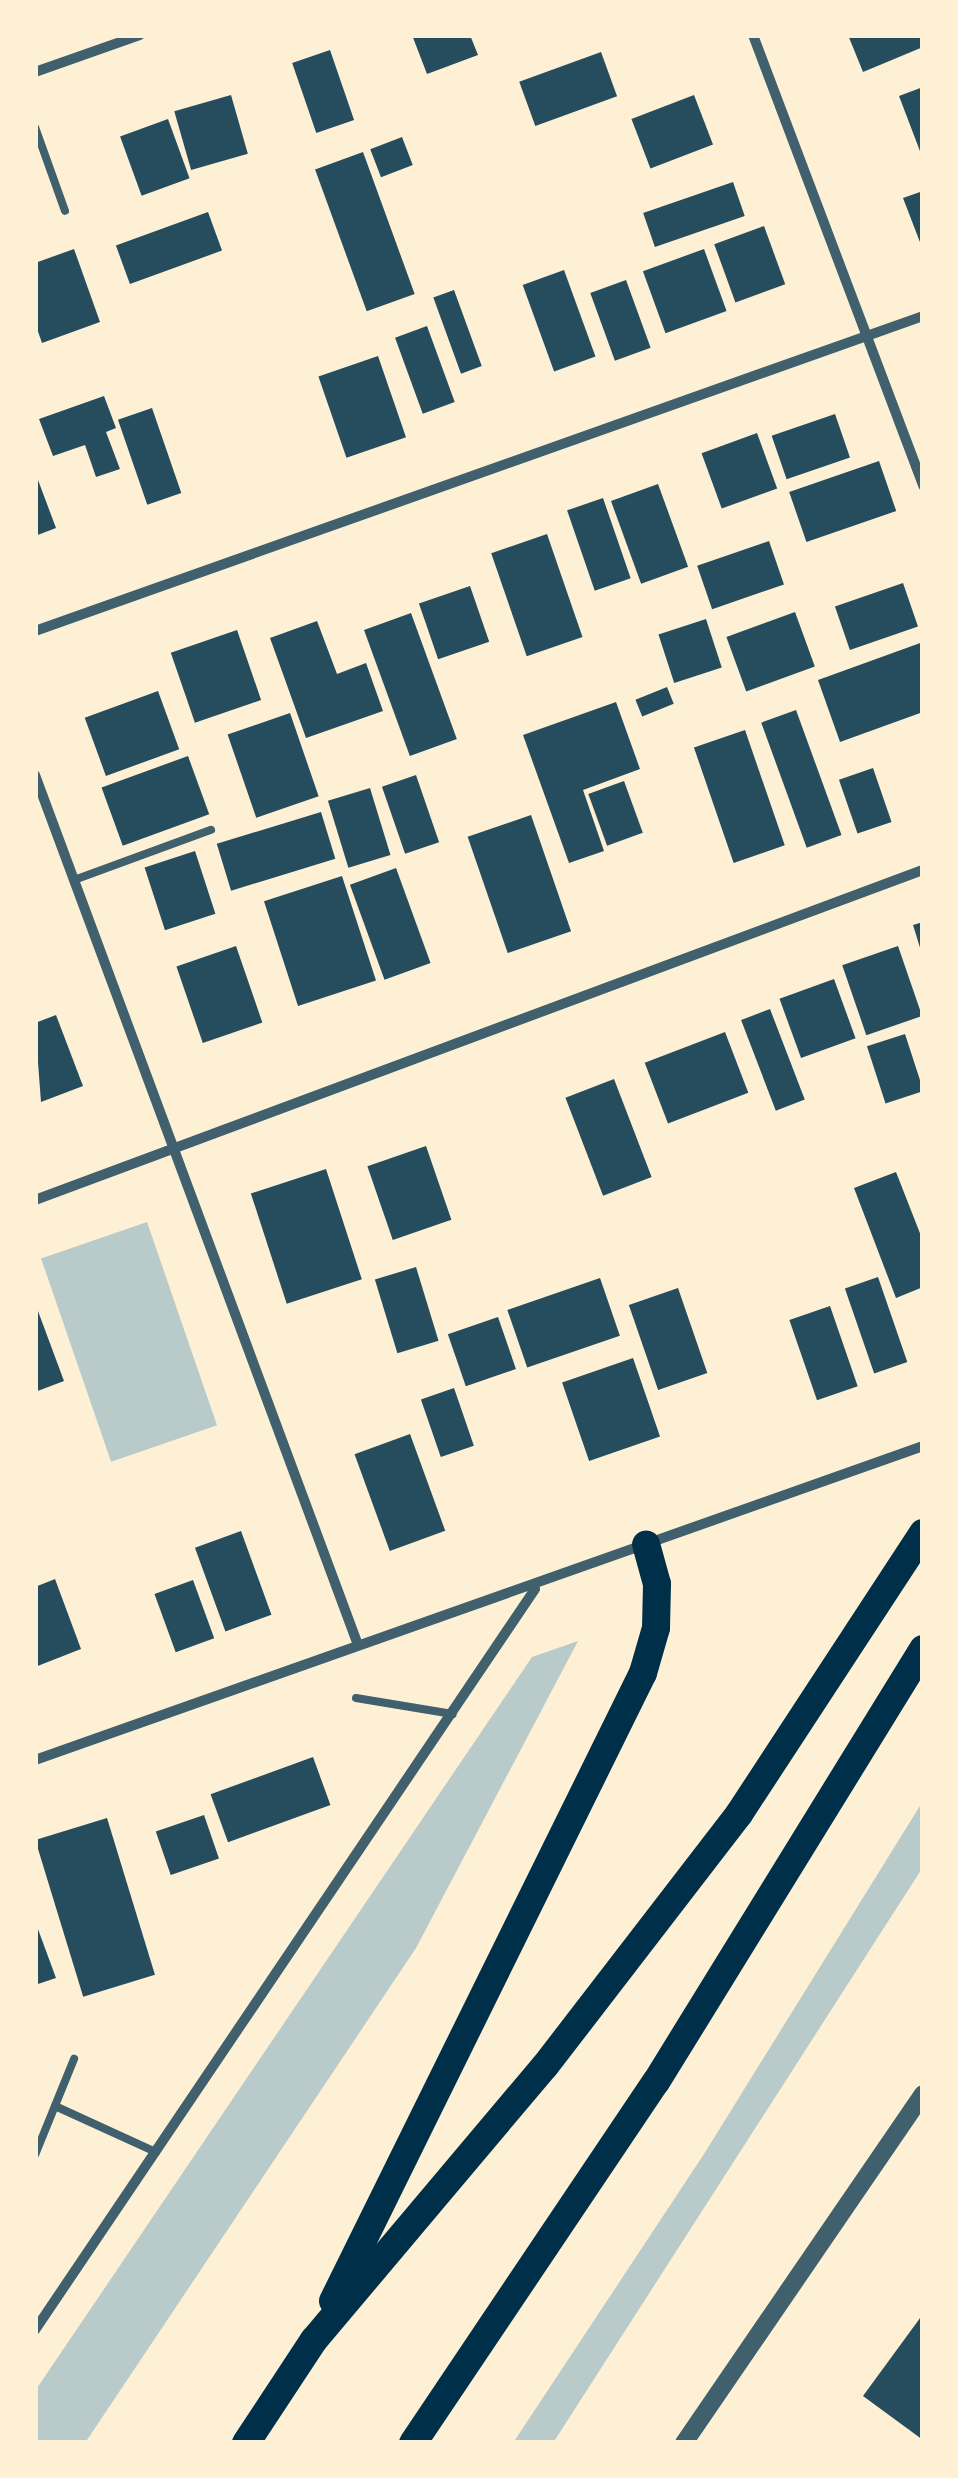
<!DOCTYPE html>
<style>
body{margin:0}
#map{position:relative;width:958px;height:2478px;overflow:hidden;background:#fdf0d5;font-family:"Space Grotesk",sans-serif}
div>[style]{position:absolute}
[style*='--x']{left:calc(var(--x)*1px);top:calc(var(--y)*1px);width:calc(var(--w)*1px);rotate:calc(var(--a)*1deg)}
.green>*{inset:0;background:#b9caca;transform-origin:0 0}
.building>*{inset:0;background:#264d5e;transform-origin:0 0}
.service>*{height:8px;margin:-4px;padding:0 4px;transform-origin:4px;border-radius:4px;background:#3f606c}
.minor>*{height:10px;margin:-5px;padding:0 5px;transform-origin:5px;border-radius:5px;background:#3f606c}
.tertiary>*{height:18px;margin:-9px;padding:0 9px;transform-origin:9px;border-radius:9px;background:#3f606c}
.trunk>*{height:28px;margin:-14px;padding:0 14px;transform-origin:14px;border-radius:14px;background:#003049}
span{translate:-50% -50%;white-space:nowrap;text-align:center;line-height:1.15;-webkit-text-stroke:8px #fdf0d5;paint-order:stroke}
.frame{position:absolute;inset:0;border:38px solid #fdf0d5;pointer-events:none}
</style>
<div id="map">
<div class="green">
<div style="left:147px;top:1222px;width:215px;height:112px;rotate:71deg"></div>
<div style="clip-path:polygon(578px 1641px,416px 1948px,85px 2443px,35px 2443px,35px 2391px,532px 1657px)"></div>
<div style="clip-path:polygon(923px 1801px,923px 1867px,553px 2443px,513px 2443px,704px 2154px)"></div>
</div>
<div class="building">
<div style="clip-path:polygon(412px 35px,470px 35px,478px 55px,427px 74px)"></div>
<div style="clip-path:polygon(848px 35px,923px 35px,923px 47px,863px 72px)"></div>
<div style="left:330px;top:50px;width:74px;height:40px;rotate:71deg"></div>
<div style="left:601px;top:52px;width:47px;height:87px;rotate:70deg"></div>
<div style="clip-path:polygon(923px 87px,923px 159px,899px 96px)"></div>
<div style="left:231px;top:95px;width:61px;height:59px;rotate:74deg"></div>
<div style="left:694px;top:95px;width:53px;height:67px;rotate:69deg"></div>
<div style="left:168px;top:119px;width:63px;height:51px;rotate:70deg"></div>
<div style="left:402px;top:137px;width:30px;height:34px;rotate:69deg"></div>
<div style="left:363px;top:152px;width:151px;height:51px;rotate:70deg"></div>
<div style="left:733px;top:182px;width:36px;height:95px;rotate:71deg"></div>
<div style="clip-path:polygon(923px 191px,923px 250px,903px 198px)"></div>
<div style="left:208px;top:212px;width:41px;height:98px;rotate:70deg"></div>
<div style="left:764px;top:226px;width:62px;height:53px;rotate:70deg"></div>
<div style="clip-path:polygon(74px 249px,100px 322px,42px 343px,35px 323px,35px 263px)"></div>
<div style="left:704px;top:249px;width:66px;height:65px;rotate:70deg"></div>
<div style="left:564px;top:270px;width:92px;height:44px;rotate:70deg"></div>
<div style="left:626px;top:280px;width:72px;height:38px;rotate:70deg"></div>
<div style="left:454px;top:290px;width:81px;height:22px;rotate:70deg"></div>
<div style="left:427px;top:326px;width:81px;height:34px;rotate:70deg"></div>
<div style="left:378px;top:356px;width:86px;height:63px;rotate:71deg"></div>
<div style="clip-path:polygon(104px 396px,116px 428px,106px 432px,120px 469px,96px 477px,85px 445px,53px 456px,39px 419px)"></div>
<div style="left:152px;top:408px;width:90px;height:36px;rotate:71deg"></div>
<div style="left:835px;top:414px;width:46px;height:67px;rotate:71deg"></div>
<div style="left:757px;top:433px;width:59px;height:59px;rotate:70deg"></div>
<div style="left:879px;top:461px;width:53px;height:95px;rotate:71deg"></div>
<div style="clip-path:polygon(35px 472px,56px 528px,35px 536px)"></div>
<div style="left:658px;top:484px;width:88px;height:50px;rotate:70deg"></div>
<div style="left:603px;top:498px;width:85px;height:38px;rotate:71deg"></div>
<div style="left:547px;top:534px;width:109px;height:59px;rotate:71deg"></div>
<div style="left:769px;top:541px;width:46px;height:76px;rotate:71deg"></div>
<div style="left:903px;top:583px;width:46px;height:72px;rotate:71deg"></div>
<div style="left:470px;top:586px;width:59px;height:54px;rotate:71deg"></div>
<div style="left:795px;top:612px;width:58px;height:73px;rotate:70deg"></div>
<div style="left:411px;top:613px;width:134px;height:50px;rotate:70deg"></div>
<div style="left:706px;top:619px;width:51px;height:50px;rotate:72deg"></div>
<div style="clip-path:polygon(317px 621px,337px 674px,366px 663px,383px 711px,306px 738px,270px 638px)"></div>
<div style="left:237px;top:630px;width:74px;height:70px;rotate:71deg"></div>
<div style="clip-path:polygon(923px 642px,923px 712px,840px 742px,818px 680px)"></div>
<div style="left:667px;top:687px;width:18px;height:34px;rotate:68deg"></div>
<div style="left:158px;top:691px;width:62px;height:78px;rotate:70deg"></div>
<div style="clip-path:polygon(616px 702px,640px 769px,583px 790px,604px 851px,569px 863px,523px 735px)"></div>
<div style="left:796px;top:710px;width:133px;height:37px;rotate:70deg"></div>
<div style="left:290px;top:713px;width:88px;height:66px;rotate:71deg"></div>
<div style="left:745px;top:730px;width:122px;height:54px;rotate:71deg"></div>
<div style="left:188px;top:756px;width:62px;height:92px;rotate:70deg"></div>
<div style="left:873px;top:768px;width:57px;height:36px;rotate:71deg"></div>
<div style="left:416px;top:775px;width:71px;height:36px;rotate:71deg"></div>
<div style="left:624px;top:781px;width:55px;height:38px;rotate:70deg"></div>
<div style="left:370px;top:788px;width:70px;height:44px;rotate:73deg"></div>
<div style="left:321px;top:812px;width:49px;height:109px;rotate:73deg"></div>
<div style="left:531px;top:815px;width:123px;height:67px;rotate:71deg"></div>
<div style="left:195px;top:851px;width:66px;height:53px;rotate:72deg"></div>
<div style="left:396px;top:868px;width:101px;height:49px;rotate:70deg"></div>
<div style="left:342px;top:876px;width:110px;height:82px;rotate:72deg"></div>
<div style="clip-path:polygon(923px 922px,923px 954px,922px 954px,913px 925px)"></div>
<div style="left:236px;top:946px;width:81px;height:63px;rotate:71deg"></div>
<div style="left:898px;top:946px;width:74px;height:59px;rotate:71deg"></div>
<div style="left:834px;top:979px;width:63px;height:58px;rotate:70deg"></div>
<div style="left:770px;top:1009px;width:97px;height:31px;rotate:69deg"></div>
<div style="clip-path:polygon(56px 1015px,83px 1086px,41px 1102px,35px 1023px)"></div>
<div style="left:725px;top:1032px;width:65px;height:86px;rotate:69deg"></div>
<div style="left:905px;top:1034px;width:60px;height:40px;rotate:72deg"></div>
<div style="left:614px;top:1079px;width:105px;height:52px;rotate:69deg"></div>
<div style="left:426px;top:1146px;width:78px;height:62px;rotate:71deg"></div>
<div style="left:326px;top:1169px;width:116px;height:79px;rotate:72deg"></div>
<div style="clip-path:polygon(896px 1172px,923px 1241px,923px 1287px,896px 1298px,854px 1188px)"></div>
<div style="left:416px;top:1267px;width:77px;height:43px;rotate:73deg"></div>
<div style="left:878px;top:1277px;width:90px;height:35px;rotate:71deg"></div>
<div style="left:600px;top:1278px;width:61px;height:98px;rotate:71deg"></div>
<div style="left:678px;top:1288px;width:90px;height:52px;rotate:71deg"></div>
<div style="clip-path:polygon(35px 1303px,64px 1381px,35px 1392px)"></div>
<div style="left:830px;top:1306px;width:85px;height:43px;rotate:71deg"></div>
<div style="left:498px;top:1317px;width:55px;height:53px;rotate:71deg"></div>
<div style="left:633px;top:1358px;width:83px;height:75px;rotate:71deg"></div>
<div style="left:454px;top:1388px;width:61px;height:35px;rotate:71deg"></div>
<div style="left:410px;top:1434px;width:103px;height:59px;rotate:70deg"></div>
<div style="left:241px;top:1531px;width:89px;height:49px;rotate:70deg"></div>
<div style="clip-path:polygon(55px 1579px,81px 1649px,35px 1667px,35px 1587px)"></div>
<div style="left:193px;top:1580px;width:62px;height:41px;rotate:70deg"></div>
<div style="left:313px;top:1757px;width:51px;height:109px;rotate:70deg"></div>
<div style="left:204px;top:1815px;width:46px;height:51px;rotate:71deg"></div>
<div style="left:107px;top:1818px;width:164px;height:75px;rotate:73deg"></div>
<div style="clip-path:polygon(35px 1921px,56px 1978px,35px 1985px)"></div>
<div style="clip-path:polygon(923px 2314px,923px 2440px,863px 2396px)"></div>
</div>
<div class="service">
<div style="--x:35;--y:127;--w:89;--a:70.3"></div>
<div style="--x:74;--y:880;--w:146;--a:-20.1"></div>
<div style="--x:356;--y:1698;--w:98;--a:9.4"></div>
<div style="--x:55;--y:2106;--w:111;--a:24.5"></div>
<div style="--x:35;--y:2155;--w:104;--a:-67.9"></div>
</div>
<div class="minor">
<div style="--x:753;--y:35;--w:482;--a:69.3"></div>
<div style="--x:35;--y:72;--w:111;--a:-19.4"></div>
<div style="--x:35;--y:631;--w:942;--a:-19.53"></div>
<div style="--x:35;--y:775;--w:928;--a:69.63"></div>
<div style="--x:35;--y:1200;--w:947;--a:-20.39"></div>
<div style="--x:35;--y:1760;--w:942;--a:-19.47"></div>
<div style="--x:35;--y:2330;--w:894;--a:-55.99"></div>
</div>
<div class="tertiary">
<div style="--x:684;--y:2443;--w:423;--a:-55.6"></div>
</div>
<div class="trunk">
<div style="--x:333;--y:2301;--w:700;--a:-63.73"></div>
<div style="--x:643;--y:1673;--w:47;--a:-73.9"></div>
<div style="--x:656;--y:1628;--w:44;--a:-88.7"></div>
<div style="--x:657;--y:1584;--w:41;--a:-105.4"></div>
<div style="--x:246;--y:2443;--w:123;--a:-56.6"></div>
<div style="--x:314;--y:2340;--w:358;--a:-49.9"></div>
<div style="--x:545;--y:2066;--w:318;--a:-52.4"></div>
<div style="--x:739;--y:1814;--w:336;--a:-56.8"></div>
<div style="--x:413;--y:2443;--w:435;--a:-56.1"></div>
<div style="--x:656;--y:2082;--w:509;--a:-58.34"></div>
</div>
<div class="frame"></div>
</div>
